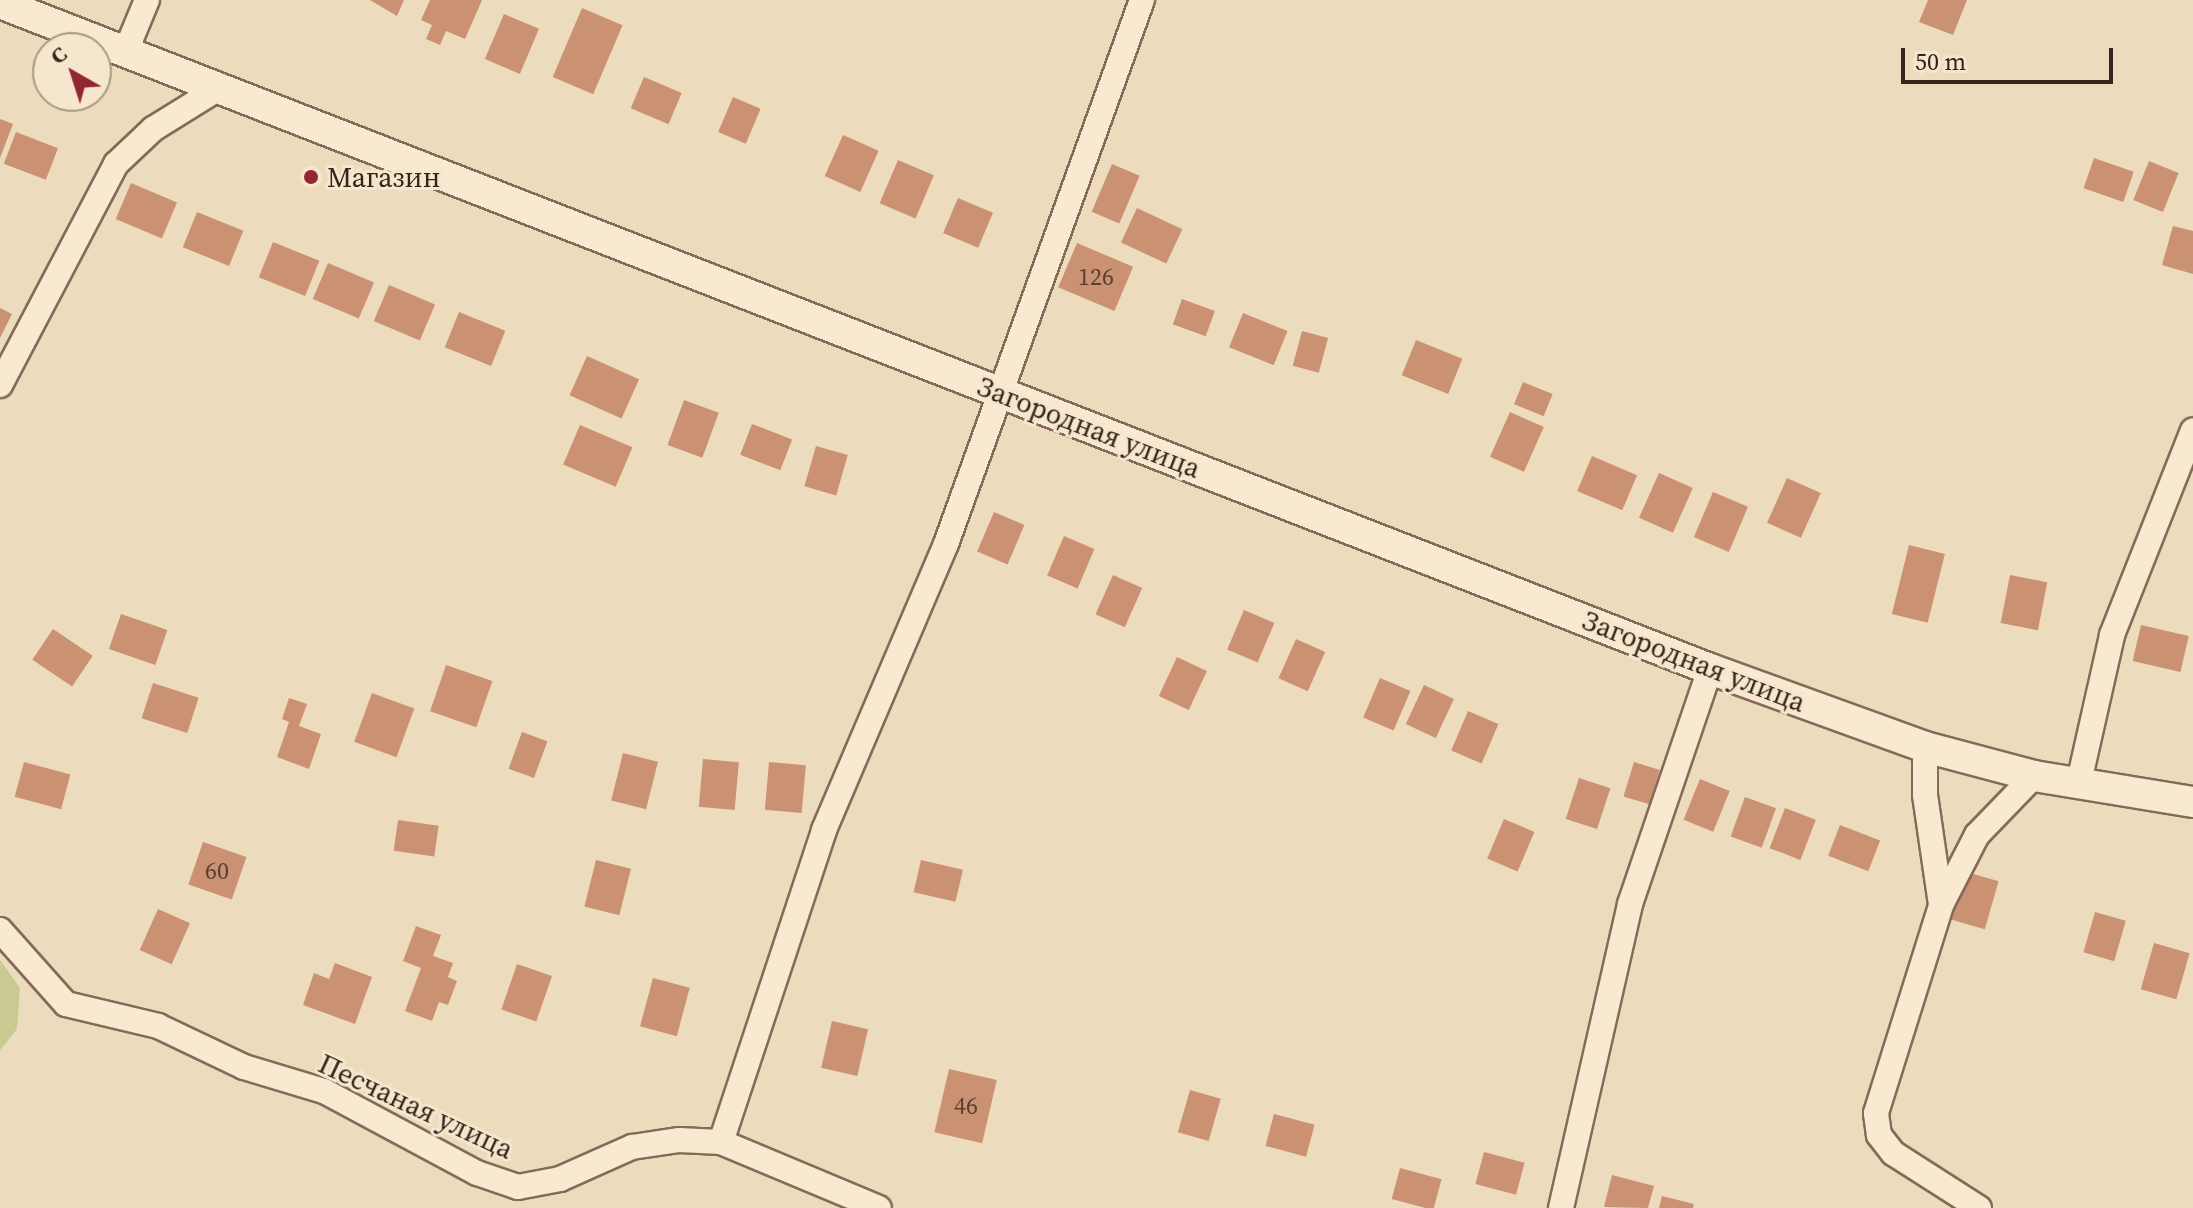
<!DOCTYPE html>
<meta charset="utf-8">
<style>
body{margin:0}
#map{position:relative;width:2193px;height:1208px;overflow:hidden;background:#eddbbd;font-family:"Source Serif 4",serif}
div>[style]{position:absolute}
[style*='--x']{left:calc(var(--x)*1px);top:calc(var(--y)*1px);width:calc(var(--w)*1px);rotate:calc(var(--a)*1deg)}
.green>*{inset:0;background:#c8ca92}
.building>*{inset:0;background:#cb9173;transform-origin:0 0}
.roads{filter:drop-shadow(2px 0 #856b57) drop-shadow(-2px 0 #856b57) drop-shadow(0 2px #856b57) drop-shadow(0 -2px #856b57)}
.minor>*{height:24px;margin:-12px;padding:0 12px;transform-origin:12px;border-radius:12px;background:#f8e9d0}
.tertiary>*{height:30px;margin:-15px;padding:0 15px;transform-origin:15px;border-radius:15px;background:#f8e9d0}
.dots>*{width:22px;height:22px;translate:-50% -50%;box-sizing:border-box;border:4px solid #f5e6cd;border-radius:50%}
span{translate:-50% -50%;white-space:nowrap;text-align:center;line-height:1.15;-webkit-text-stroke:6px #f5e6cd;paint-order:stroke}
.number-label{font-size:24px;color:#5a4031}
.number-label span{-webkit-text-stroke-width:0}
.poi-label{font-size:28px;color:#34251b}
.left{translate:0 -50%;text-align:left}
.street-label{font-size:28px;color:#34251b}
.north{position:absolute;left:32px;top:32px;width:80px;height:80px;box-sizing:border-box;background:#f5e6cd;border:2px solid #a89986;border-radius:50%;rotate:321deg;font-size:22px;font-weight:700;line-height:32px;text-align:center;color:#34251b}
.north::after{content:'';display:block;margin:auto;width:28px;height:36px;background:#932731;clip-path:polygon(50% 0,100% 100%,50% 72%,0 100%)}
.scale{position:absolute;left:1901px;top:48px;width:212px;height:36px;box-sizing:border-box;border:4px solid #34251b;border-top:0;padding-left:10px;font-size:24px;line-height:28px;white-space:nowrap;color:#34251b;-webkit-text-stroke:6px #f5e6cd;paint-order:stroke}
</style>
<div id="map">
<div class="green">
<div style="clip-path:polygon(0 960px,20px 988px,17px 1029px,0 1050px)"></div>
</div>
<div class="building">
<div style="clip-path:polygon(370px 0,404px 0,397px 16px)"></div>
<div style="clip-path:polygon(430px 0,482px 0,465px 39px,446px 31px,440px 45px,426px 39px,432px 25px,421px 20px)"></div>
<div style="clip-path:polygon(1928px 0,1967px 0,1953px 35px,1919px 22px)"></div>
<div style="left:582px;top:8px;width:44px;height:75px;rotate:23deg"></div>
<div style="left:504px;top:14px;width:38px;height:49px;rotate:23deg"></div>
<div style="left:644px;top:77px;width:41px;height:34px;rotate:23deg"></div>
<div style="left:733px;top:97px;width:30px;height:38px;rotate:23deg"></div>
<div style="clip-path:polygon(0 119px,13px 124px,0 158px)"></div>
<div style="left:16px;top:132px;width:45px;height:34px;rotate:21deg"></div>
<div style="left:843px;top:135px;width:39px;height:45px;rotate:24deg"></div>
<div style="left:2094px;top:158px;width:42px;height:32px;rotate:19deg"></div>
<div style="left:898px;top:160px;width:39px;height:47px;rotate:23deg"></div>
<div style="left:2149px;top:161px;width:32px;height:42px;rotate:22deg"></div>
<div style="left:1112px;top:164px;width:30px;height:52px;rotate:23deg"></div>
<div style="left:131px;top:183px;width:50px;height:39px;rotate:23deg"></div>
<div style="left:958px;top:198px;width:38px;height:38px;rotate:23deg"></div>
<div style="left:1137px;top:208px;width:50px;height:38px;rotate:25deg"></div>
<div style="left:197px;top:212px;width:50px;height:38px;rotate:22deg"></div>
<div style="clip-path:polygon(2173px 226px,2193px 231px,2193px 274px,2162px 265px)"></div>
<div style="left:273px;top:242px;width:50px;height:38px;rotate:22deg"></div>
<div style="left:1077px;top:243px;width:61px;height:48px;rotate:23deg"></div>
<div style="left:328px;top:263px;width:50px;height:39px;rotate:23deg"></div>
<div style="left:389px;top:285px;width:50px;height:39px;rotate:23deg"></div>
<div style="left:1182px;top:299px;width:35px;height:27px;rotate:20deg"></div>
<div style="clip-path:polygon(0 308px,12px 314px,0 338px)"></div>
<div style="left:459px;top:312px;width:50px;height:38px;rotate:22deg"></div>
<div style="left:1243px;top:313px;width:48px;height:37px;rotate:22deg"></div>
<div style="left:1302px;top:331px;width:27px;height:36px;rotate:15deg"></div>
<div style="left:1416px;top:340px;width:50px;height:38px;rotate:22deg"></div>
<div style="left:587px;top:356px;width:57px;height:43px;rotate:24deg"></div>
<div style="left:1523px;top:382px;width:32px;height:24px;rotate:22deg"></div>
<div style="left:684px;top:400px;width:37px;height:48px;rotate:20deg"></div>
<div style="left:1510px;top:412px;width:37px;height:49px;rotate:24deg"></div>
<div style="left:752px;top:424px;width:43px;height:33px;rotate:21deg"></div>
<div style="left:580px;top:425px;width:57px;height:43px;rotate:23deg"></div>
<div style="left:816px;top:446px;width:33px;height:42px;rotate:16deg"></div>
<div style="left:1592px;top:456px;width:49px;height:38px;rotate:23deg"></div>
<div style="left:1659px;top:473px;width:37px;height:49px;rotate:24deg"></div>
<div style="left:1787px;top:478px;width:37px;height:49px;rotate:24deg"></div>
<div style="left:1713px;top:492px;width:38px;height:49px;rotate:23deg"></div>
<div style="left:994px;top:512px;width:33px;height:43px;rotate:23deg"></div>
<div style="left:1064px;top:536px;width:33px;height:43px;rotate:23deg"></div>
<div style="left:1909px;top:545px;width:37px;height:71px;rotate:14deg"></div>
<div style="left:1113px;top:575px;width:32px;height:43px;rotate:24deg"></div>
<div style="left:2010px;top:575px;width:38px;height:49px;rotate:11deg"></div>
<div style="left:1244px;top:610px;width:33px;height:43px;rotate:23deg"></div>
<div style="left:121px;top:614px;width:49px;height:37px;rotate:19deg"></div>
<div style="left:2141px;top:625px;width:49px;height:37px;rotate:13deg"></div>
<div style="left:53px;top:629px;width:48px;height:37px;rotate:34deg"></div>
<div style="left:1296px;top:639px;width:32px;height:43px;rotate:24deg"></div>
<div style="left:1177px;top:657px;width:33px;height:43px;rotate:25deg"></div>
<div style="left:446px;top:665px;width:49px;height:49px;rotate:19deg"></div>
<div style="left:1380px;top:678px;width:33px;height:43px;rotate:23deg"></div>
<div style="left:153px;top:683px;width:48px;height:37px;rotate:18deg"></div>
<div style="left:1424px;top:685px;width:33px;height:43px;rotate:25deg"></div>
<div style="left:372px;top:693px;width:45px;height:52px;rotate:20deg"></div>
<div style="clip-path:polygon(289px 698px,307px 704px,299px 726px,321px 734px,309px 769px,277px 757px,289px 722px,282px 719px)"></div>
<div style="left:1468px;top:711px;width:33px;height:43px;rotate:23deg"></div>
<div style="left:522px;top:732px;width:27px;height:39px;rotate:20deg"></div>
<div style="left:623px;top:753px;width:36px;height:49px;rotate:14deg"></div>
<div style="left:703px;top:759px;width:36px;height:48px;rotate:5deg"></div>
<div style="left:24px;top:762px;width:48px;height:36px;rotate:15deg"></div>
<div style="left:769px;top:762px;width:37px;height:48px;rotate:5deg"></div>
<div style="left:1634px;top:762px;width:27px;height:36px;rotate:17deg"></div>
<div style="left:1579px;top:778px;width:33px;height:43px;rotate:18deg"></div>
<div style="left:1700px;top:779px;width:32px;height:44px;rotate:22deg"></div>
<div style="left:1745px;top:797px;width:33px;height:42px;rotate:20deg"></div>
<div style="left:1785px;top:808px;width:33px;height:43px;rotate:21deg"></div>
<div style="left:1504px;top:819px;width:33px;height:43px;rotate:23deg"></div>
<div style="left:398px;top:820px;width:41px;height:31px;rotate:8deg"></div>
<div style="left:1840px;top:825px;width:43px;height:33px;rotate:21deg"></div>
<div style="left:203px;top:842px;width:46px;height:45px;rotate:19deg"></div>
<div style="left:596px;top:860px;width:36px;height:48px;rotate:14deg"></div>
<div style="left:921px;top:860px;width:43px;height:33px;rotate:13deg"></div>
<div style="left:1963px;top:871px;width:37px;height:50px;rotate:16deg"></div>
<div style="left:158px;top:909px;width:35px;height:45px;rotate:24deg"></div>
<div style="left:2095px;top:912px;width:32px;height:42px;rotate:16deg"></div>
<div style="clip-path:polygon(416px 926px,441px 935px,433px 956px,453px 963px,448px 977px,457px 981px,448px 1005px,439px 1002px,432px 1021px,405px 1011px,421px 968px,403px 961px)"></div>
<div style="left:2154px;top:943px;width:37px;height:48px;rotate:16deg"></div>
<div style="clip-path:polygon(335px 963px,372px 977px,355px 1024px,303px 1005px,314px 973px,329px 979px)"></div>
<div style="left:517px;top:964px;width:37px;height:48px;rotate:19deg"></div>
<div style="left:653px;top:978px;width:38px;height:50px;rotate:15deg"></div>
<div style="left:832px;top:1021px;width:37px;height:48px;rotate:13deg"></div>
<div style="left:949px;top:1069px;width:49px;height:65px;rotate:13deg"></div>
<div style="left:1190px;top:1090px;width:32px;height:44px;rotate:16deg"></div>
<div style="left:1274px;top:1114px;width:42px;height:33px;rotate:15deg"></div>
<div style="left:1484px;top:1152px;width:42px;height:33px;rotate:15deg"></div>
<div style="left:1400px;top:1168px;width:43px;height:32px;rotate:15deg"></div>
<div style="clip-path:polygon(1612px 1175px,1654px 1186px,1648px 1208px,1604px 1207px)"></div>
<div style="clip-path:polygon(1662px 1196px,1694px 1204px,1693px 1208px,1659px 1208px)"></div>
</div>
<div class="roads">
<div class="minor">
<div style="--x:125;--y:53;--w:57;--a:-67.5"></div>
<div style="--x:0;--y:385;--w:250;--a:-62.3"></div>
<div style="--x:116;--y:164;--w:51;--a:-43.4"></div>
<div style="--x:153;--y:129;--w:78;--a:-31.8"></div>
<div style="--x:1925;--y:747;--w:48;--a:90"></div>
<div style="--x:1925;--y:795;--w:111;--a:81.7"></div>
<div style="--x:2079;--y:782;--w:151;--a:-77.3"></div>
<div style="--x:2112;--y:635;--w:220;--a:-68.4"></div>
<div style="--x:0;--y:930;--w:99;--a:48.3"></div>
<div style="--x:66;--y:1004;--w:95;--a:13.4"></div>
<div style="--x:158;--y:1026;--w:95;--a:25.5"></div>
<div style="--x:244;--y:1067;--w:84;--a:16.7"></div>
<div style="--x:324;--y:1091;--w:174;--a:28.2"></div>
<div style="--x:477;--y:1173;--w:43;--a:18.9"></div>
<div style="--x:518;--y:1187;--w:43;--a:-10.8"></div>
<div style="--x:560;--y:1179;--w:79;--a:-24"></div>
<div style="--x:632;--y:1147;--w:48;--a:-8.5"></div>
<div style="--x:679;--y:1140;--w:42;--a:2.7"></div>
<div style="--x:721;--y:1142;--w:171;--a:22.7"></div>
<div style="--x:721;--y:1142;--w:329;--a:-71.7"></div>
<div style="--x:824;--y:830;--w:311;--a:-66.9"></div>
<div style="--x:946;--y:544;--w:578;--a:-70.19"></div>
<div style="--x:1561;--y:1208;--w:312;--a:-77.2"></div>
<div style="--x:1630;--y:904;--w:248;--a:-71.2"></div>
<div style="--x:1979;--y:1208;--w:102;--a:-147.4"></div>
<div style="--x:1893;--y:1153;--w:23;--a:-128"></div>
<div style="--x:1879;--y:1135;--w:22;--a:-98"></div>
<div style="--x:1876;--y:1113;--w:218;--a:-72.6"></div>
<div style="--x:1941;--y:905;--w:79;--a:-62.8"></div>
<div style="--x:1977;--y:835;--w:82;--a:-46"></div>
</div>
<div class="tertiary">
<div style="--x:0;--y:3;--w:1835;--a:21.28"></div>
<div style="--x:1710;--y:669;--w:229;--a:19.9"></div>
<div style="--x:1925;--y:747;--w:113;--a:14.9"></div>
<div style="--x:2034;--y:776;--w:161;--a:9.3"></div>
</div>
</div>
<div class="dots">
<div style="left:311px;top:177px;background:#932731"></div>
</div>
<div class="number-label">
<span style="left:1096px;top:277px">126</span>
<span style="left:217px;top:871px">60</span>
<span style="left:966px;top:1106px">46</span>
</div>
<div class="poi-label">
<span class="left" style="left:327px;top:177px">Магазин</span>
</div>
<div class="street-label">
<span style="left:1089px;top:427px;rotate:21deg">Загородная улица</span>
<span style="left:1694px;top:661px;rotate:21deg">Загородная улица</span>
<span style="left:416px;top:1106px;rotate:25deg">Песчаная улица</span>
</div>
<div class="north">С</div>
<div class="scale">50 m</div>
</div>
